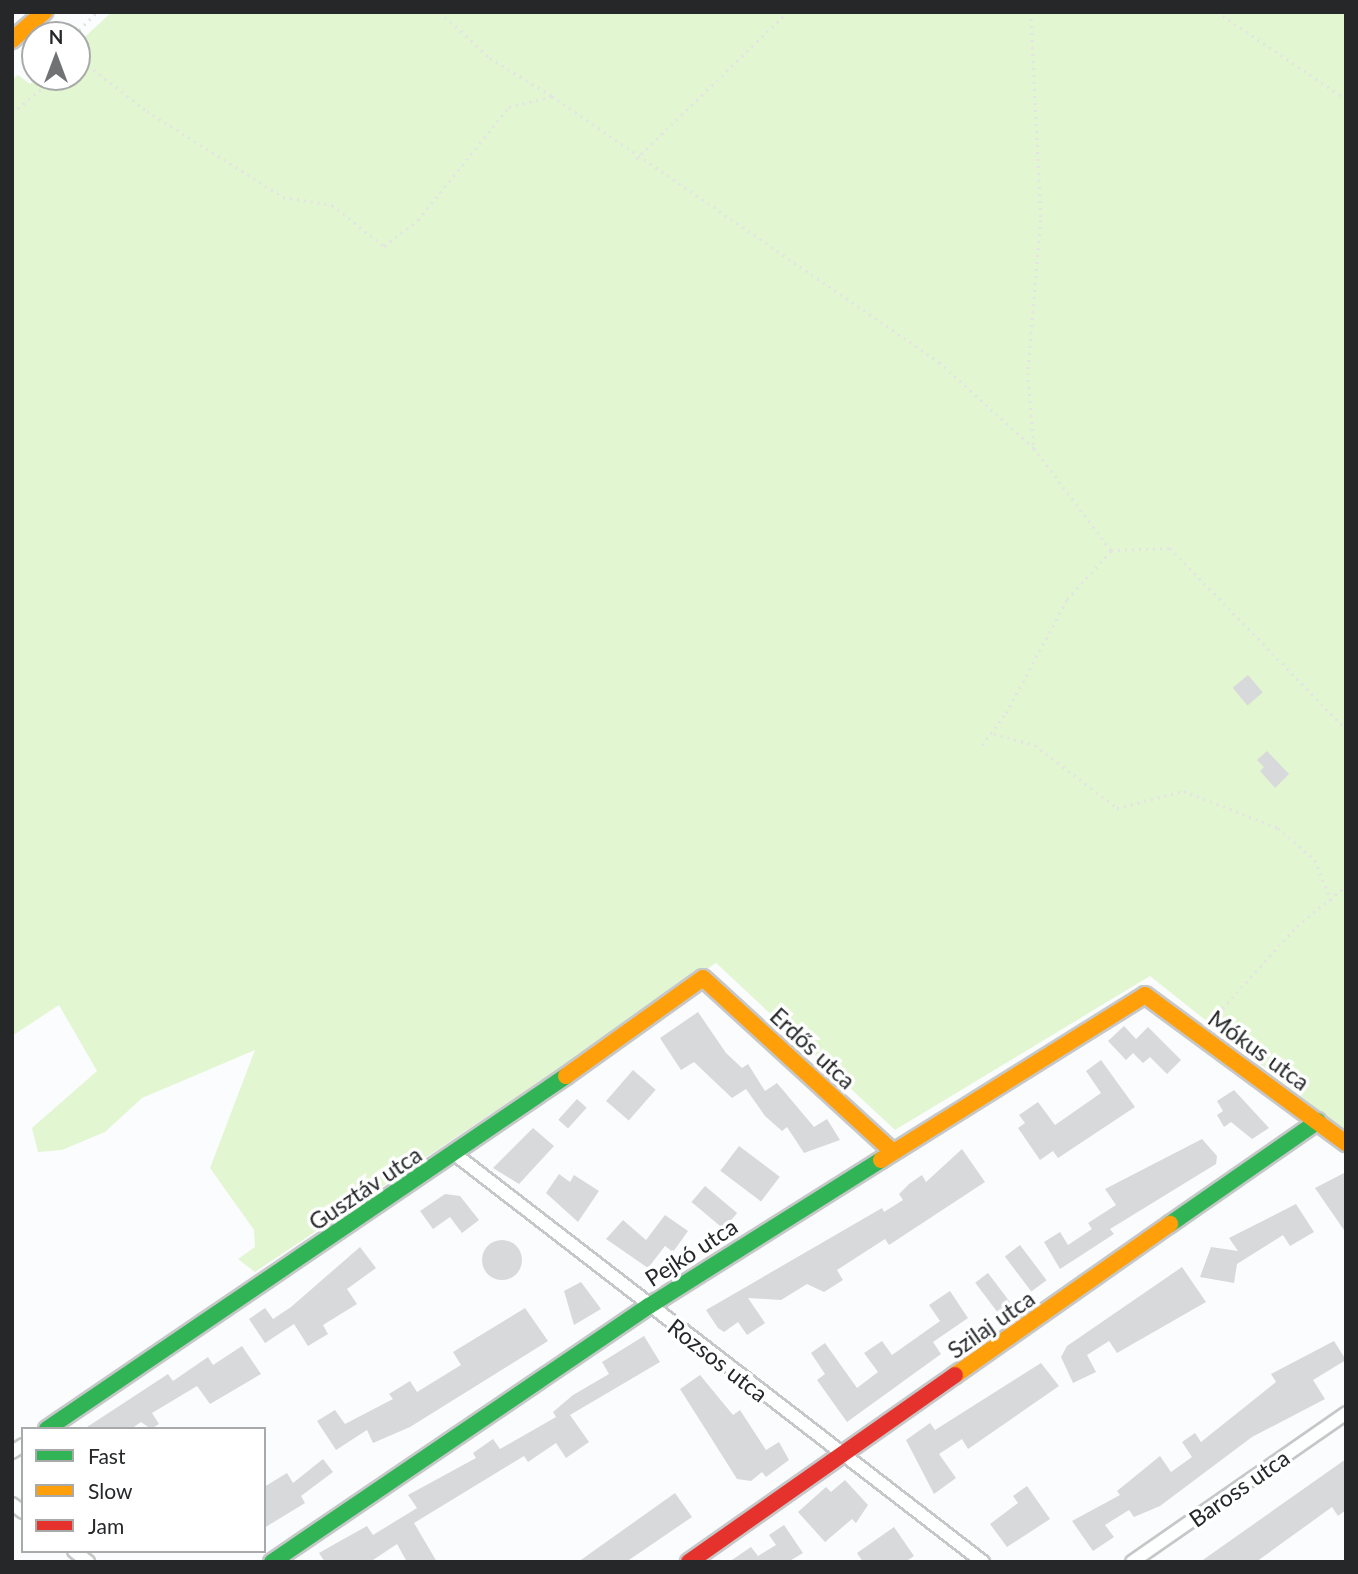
<!DOCTYPE html>
<meta charset="utf-8">
<style>
body{margin:0}
#map{position:relative;width:1358px;height:1574px;overflow:hidden;background:#fbfcfd;font-family:Lato,sans-serif}
div>[style]{position:absolute}
[style*='--x']{left:calc(var(--x)*1px);top:calc(var(--y)*1px);width:calc(var(--w)*1px);rotate:calc(var(--a)*1deg)}
.green>*{inset:0;background:#e1f6d1}
.building>*{inset:0;background:#d8d9da;transform-origin:0 0}
.round{border-radius:50%}
.path>*{height:2.5px;margin-top:-1.25px;transform-origin:0;background:repeating-linear-gradient(90deg,#e4e4e4 0 2px,transparent 0 7px)}
.roads{filter:drop-shadow(2px 0 #c6c7c8) drop-shadow(-2px 0 #c6c7c8) drop-shadow(0 2px #c6c7c8) drop-shadow(0 -2px #c6c7c8)}
.street>*{height:12px;margin:-6px;padding:0 6px;transform-origin:6px;border-radius:6px;background:#feffff}
.fast>*{height:16px;margin:-8px;padding:0 8px;transform-origin:8px;border-radius:8px;background:#30b455}
.slow>*{height:16px;margin:-8px;padding:0 8px;transform-origin:8px;border-radius:8px;background:#ff9f0a}
.jam>*{height:16px;margin:-8px;padding:0 8px;transform-origin:8px;border-radius:8px;background:#e5322d}
span{translate:-50% -50%;white-space:nowrap;text-align:center;line-height:1.15;-webkit-text-stroke:7px #fff;paint-order:stroke}
.street-label{font-size:23px;color:#252729}
.frame{position:absolute;inset:0;border:14px solid #252729;pointer-events:none}
.legend{position:absolute;left:21px;top:1427px;width:245px;height:126px;box-sizing:border-box;background:#fff;border:2px solid #a8a9a9;margin:0;padding:9px 12px;list-style:none;font-size:21px;color:#252729}
.legend li{display:flex;align-items:center;gap:14px;height:35px}
.legend b{width:35px;border:2px solid #a8a9a9}
.north{position:absolute;left:21px;top:21px;width:70px;height:70px;box-sizing:border-box;background:#fff;border:2px solid #a8a9a9;border-radius:50%;rotate:0deg;font-size:19px;font-weight:700;line-height:28px;text-align:center;color:#252729}
.north::after{content:'';display:block;margin:auto;width:24px;height:32px;background:#707273;clip-path:polygon(50% 0,100% 100%,50% 72%,0 100%)}
</style>
<div id="map">
<div class="green">
<div style="clip-path:polygon(112px 12px,1346px 12px,1346px 1132px,1150px 976px,895px 1130px,716px 963px,255px 1272px,238px 1259px,255px 1247px,254px 1230px,210px 1168px,255px 1050px,142px 1098px,105px 1132px,62px 1150px,38px 1152px,32px 1128px,97px 1071px,59px 1005px,12px 1036px,12px 79px,18px 75px,30px 84px,40px 77px,77px 77px,77px 44px)"></div>
</div>
<div class="building">
<div style="left:1248px;top:675px;width:23px;height:20px;rotate:50deg"></div>
<div style="clip-path:polygon(1267px 751px,1289px 774px,1275px 788px,1260px 771px,1264px 767px,1257px 760px)"></div>
<div style="clip-path:polygon(698px 1012px,726px 1053px,742px 1068px,748px 1064px,765px 1091px,777px 1083px,814px 1127px,827px 1119px,840px 1140px,804px 1153px,787px 1127px,782px 1131px,765px 1116px,746px 1089px,732px 1098px,694px 1062px,681px 1070px,660px 1038px)"></div>
<div style="clip-path:polygon(1124px 1026px,1136px 1039px,1148px 1027px,1181px 1060px,1167px 1074px,1150px 1057px,1143px 1063px,1133px 1053px,1126px 1060px,1108px 1041px)"></div>
<div style="clip-path:polygon(1101px 1060px,1135px 1107px,1058px 1158px,1053px 1151px,1040px 1160px,1018px 1128px,1025px 1123px,1019px 1115px,1038px 1102px,1055px 1125px,1101px 1093px,1086px 1071px)"></div>
<div style="left:633px;top:1070px;width:30px;height:41px;rotate:41deg"></div>
<div style="clip-path:polygon(1234px 1090px,1269px 1128px,1252px 1139px,1231px 1122px,1224px 1127px,1217px 1115px,1223px 1111px,1217px 1101px)"></div>
<div style="left:577px;top:1099px;width:13px;height:28px;rotate:42deg"></div>
<div style="clip-path:polygon(533px 1128px,554px 1146px,519px 1184px,493px 1168px)"></div>
<div style="clip-path:polygon(1202px 1139px,1217px 1156px,1216px 1164px,1110px 1229px,1114px 1234px,1060px 1269px,1044px 1242px,1060px 1232px,1068px 1245px,1092px 1229px,1088px 1223px,1116px 1205px,1105px 1189px)"></div>
<div style="left:739px;top:1146px;width:51px;height:31px;rotate:37deg"></div>
<div style="clip-path:polygon(962px 1149px,985px 1182px,889px 1245px,885px 1239px,837px 1270px,843px 1280px,824px 1292px,807px 1284px,781px 1300px,748px 1298px,765px 1323px,747px 1335px,738px 1322px,724px 1332px,718px 1328px,706px 1310px,882px 1208px,884px 1212px,903px 1200px,899px 1194px,909px 1184px,922px 1175px,926px 1182px)"></div>
<div style="clip-path:polygon(1346px 1172px,1346px 1233px,1315px 1188px)"></div>
<div style="clip-path:polygon(559px 1174px,570px 1182px,574px 1175px,599px 1191px,578px 1222px,546px 1193px)"></div>
<div style="left:705px;top:1186px;width:42px;height:21px;rotate:40deg"></div>
<div style="clip-path:polygon(445px 1194px,460px 1196px,479px 1220px,462px 1233px,450px 1217px,433px 1229px,420px 1211px)"></div>
<div style="clip-path:polygon(1296px 1204px,1314px 1232px,1290px 1246px,1283px 1235px,1237px 1264px,1234px 1283px,1200px 1277px,1211px 1247px,1238px 1251px,1229px 1238px)"></div>
<div style="clip-path:polygon(665px 1215px,688px 1231px,673px 1252px,665px 1246px,648px 1268px,606px 1239px,623px 1220px,646px 1240px)"></div>
<div class="round" style="left:482px;top:1240px;width:40px;height:40px"></div>
<div style="left:1020px;top:1245px;width:44px;height:19px;rotate:53deg"></div>
<div style="clip-path:polygon(360px 1247px,376px 1268px,347px 1289px,357px 1304px,323px 1325px,328px 1334px,308px 1346px,294px 1324px,265px 1343px,249px 1319px,265px 1308px,273px 1319px,291px 1307px)"></div>
<div style="clip-path:polygon(1182px 1267px,1206px 1302px,1117px 1353px,1109px 1341px,1087px 1355px,1096px 1372px,1073px 1383px,1061px 1357px,1067px 1346px)"></div>
<div style="left:988px;top:1273px;width:38px;height:16px;rotate:53deg"></div>
<div style="clip-path:polygon(581px 1282px,601px 1309px,574px 1325px,564px 1291px)"></div>
<div style="clip-path:polygon(950px 1291px,968px 1318px,933px 1342px,941px 1354px,847px 1422px,817px 1380px,825px 1374px,811px 1353px,825px 1343px,857px 1388px,878px 1372px,864px 1353px,882px 1341px,892px 1355px,940px 1321px,929px 1305px)"></div>
<div style="clip-path:polygon(525px 1308px,548px 1341px,410px 1427px,373px 1443px,367px 1430px,336px 1450px,317px 1421px,335px 1410px,345px 1424px,393px 1399px,389px 1394px,410px 1381px,417px 1392px,461px 1365px,453px 1352px)"></div>
<div style="clip-path:polygon(644px 1336px,660px 1362px,570px 1415px,589px 1442px,566px 1458px,556px 1443px,528px 1462px,524px 1456px,414px 1523px,437px 1562px,407px 1562px,397px 1544px,370px 1562px,325px 1562px,319px 1553px,333px 1545px,367px 1526px,373px 1535px,417px 1508px,408px 1495px,476px 1458px,473px 1453px,493px 1439px,500px 1449px,556px 1417px,553px 1412px,573px 1395px,609px 1374px,602px 1362px)"></div>
<div style="clip-path:polygon(1334px 1341px,1346px 1360px,1313px 1380px,1325px 1399px,1252px 1437px,1160px 1506px,1134px 1517px,1129px 1510px,1105px 1525px,1114px 1537px,1093px 1551px,1072px 1521px,1120px 1495px,1117px 1491px,1160px 1456px,1171px 1472px,1192px 1457px,1182px 1442px,1195px 1433px,1201px 1442px,1276px 1382px,1271px 1374px)"></div>
<div style="clip-path:polygon(242px 1346px,261px 1374px,210px 1404px,197px 1386px,152px 1413px,159px 1424px,151px 1429px,141px 1422px,131px 1429px,84px 1429px,168px 1374px,173px 1381px,208px 1357px,213px 1365px)"></div>
<div style="clip-path:polygon(1041px 1363px,1059px 1386px,968px 1449px,962px 1439px,939px 1454px,956px 1478px,934px 1494px,906px 1440px,930px 1423px,935px 1430px)"></div>
<div style="clip-path:polygon(700px 1375px,733px 1415px,740px 1410px,766px 1450px,779px 1442px,789px 1460px,766px 1477px,762px 1472px,751px 1481px,737px 1479px,680px 1389px)"></div>
<div style="clip-path:polygon(323px 1459px,333px 1472px,301px 1496px,305px 1503px,264px 1528px,264px 1487px,287px 1473px,293px 1483px)"></div>
<div style="clip-path:polygon(1346px 1459px,1346px 1510px,1338px 1516px,1332px 1507px,1256px 1562px,1200px 1562px)"></div>
<div style="clip-path:polygon(845px 1480px,868px 1505px,856px 1523px,852px 1519px,825px 1542px,798px 1512px,826px 1487px,831px 1492px)"></div>
<div style="clip-path:polygon(1027px 1486px,1050px 1519px,1007px 1547px,990px 1524px,1018px 1503px,1013px 1496px)"></div>
<div style="clip-path:polygon(675px 1493px,692px 1517px,626px 1562px,578px 1562px)"></div>
<div style="clip-path:polygon(784px 1525px,803px 1553px,788px 1562px,729px 1562px,751px 1547px,758px 1556px,776px 1545px,769px 1535px)"></div>
<div style="clip-path:polygon(894px 1527px,914px 1556px,905px 1562px,863px 1562px,857px 1553px)"></div>
</div>
<div class="path">
<div style="--x:440;--y:12;--w:68;--a:42.6"></div>
<div style="--x:490;--y:58;--w:73;--a:31.5"></div>
<div style="--x:1031;--y:12;--w:208;--a:87.2"></div>
<div style="--x:1041;--y:220;--w:154;--a:94.9"></div>
<div style="--x:1028;--y:373;--w:75;--a:85.4"></div>
<div style="--x:1034;--y:448;--w:128;--a:53"></div>
<div style="--x:1111;--y:550;--w:59;--a:-1.9"></div>
<div style="--x:1170;--y:548;--w:252;--a:45.8"></div>
<div style="--x:1217;--y:12;--w:156;--a:34"></div>
<div style="--x:74;--y:35;--w:33;--a:-45"></div>
<div style="--x:77;--y:57;--w:88;--a:37.6"></div>
<div style="--x:147;--y:111;--w:161;--a:32.3"></div>
<div style="--x:283;--y:197;--w:50;--a:9.3"></div>
<div style="--x:332;--y:205;--w:66;--a:38.3"></div>
<div style="--x:384;--y:246;--w:43;--a:-37.4"></div>
<div style="--x:418;--y:220;--w:145;--a:-51.2"></div>
<div style="--x:509;--y:107;--w:44;--a:-14.3"></div>
<div style="--x:552;--y:96;--w:470;--a:34.5"></div>
<div style="--x:939;--y:362;--w:128;--a:42.2"></div>
<div style="--x:12;--y:113;--w:43;--a:-39.3"></div>
<div style="--x:45;--y:86;--w:9;--a:-103"></div>
<div style="--x:636;--y:159;--w:211;--a:-44.2"></div>
<div style="--x:994;--y:734;--w:42;--a:15"></div>
<div style="--x:1035;--y:745;--w:103;--a:37.5"></div>
<div style="--x:1117;--y:808;--w:69;--a:-14.2"></div>
<div style="--x:1184;--y:791;--w:101;--a:21.5"></div>
<div style="--x:1278;--y:828;--w:49;--a:40.9"></div>
<div style="--x:1315;--y:860;--w:45;--a:68"></div>
<div style="--x:982;--y:745;--w:40;--a:-53"></div>
<div style="--x:1006;--y:713;--w:129;--a:-61.8"></div>
<div style="--x:1067;--y:599;--w:65;--a:-47.5"></div>
<div style="--x:1208;--y:1024;--w:132;--a:-47.8"></div>
<div style="--x:1297;--y:926;--w:63;--a:-39.2"></div>
</div>
<div class="roads">
<div class="street">
<div style="--x:456;--y:1155;--w:666;--a:37.68"></div>
<div style="--x:12;--y:1452;--w:13;--a:-32"></div>
<div style="--x:12;--y:1504;--w:14;--a:36"></div>
<div style="--x:74;--y:1551;--w:18;--a:38"></div>
<div style="--x:1132;--y:1562;--w:261;--a:-34.8"></div>
</div>
<div class="fast">
<div style="--x:1170;--y:1224;--w:180;--a:-34.8"></div>
<div style="--x:47;--y:1429;--w:628;--a:-34.22"></div>
<div style="--x:272;--y:1562;--w:456;--a:-34.2"></div>
<div style="--x:649;--y:1306;--w:274;--a:-32.2"></div>
</div>
<div class="slow">
<div style="--x:12;--y:40;--w:43;--a:-41.2"></div>
<div style="--x:566;--y:1076;--w:168;--a:-35.6"></div>
<div style="--x:703;--y:978;--w:256;--a:42.5"></div>
<div style="--x:881;--y:1160;--w:311;--a:-32"></div>
<div style="--x:1145;--y:995;--w:250;--a:36.4"></div>
<div style="--x:955;--y:1375;--w:263;--a:-35.1"></div>
</div>
<div class="jam">
<div style="--x:689;--y:1562;--w:325;--a:-35.1"></div>
</div>
</div>
<div class="street-label">
<span style="left:813px;top:1048px;rotate:43deg">Erdős utca</span>
<span style="left:1259px;top:1050px;rotate:36deg">Mókus utca</span>
<span style="left:365px;top:1188px;rotate:-34deg">Gusztáv utca</span>
<span style="left:691px;top:1252px;rotate:-33deg">Pejkó utca</span>
<span style="left:991px;top:1324px;rotate:-35deg">Szilaj utca</span>
<span style="left:718px;top:1360px;rotate:38deg">Rozsos utca</span>
<span style="left:1239px;top:1488px;rotate:-35deg">Baross utca</span>
</div>
<div class="frame"></div>
<ul class="legend">
<li><b style="height:9px;background:#30b455"></b>Fast</li>
<li><b style="height:9px;background:#ff9f0a"></b>Slow</li>
<li><b style="height:9px;background:#e5322d"></b>Jam</li>
</ul>
<div class="north">N</div>
</div>
